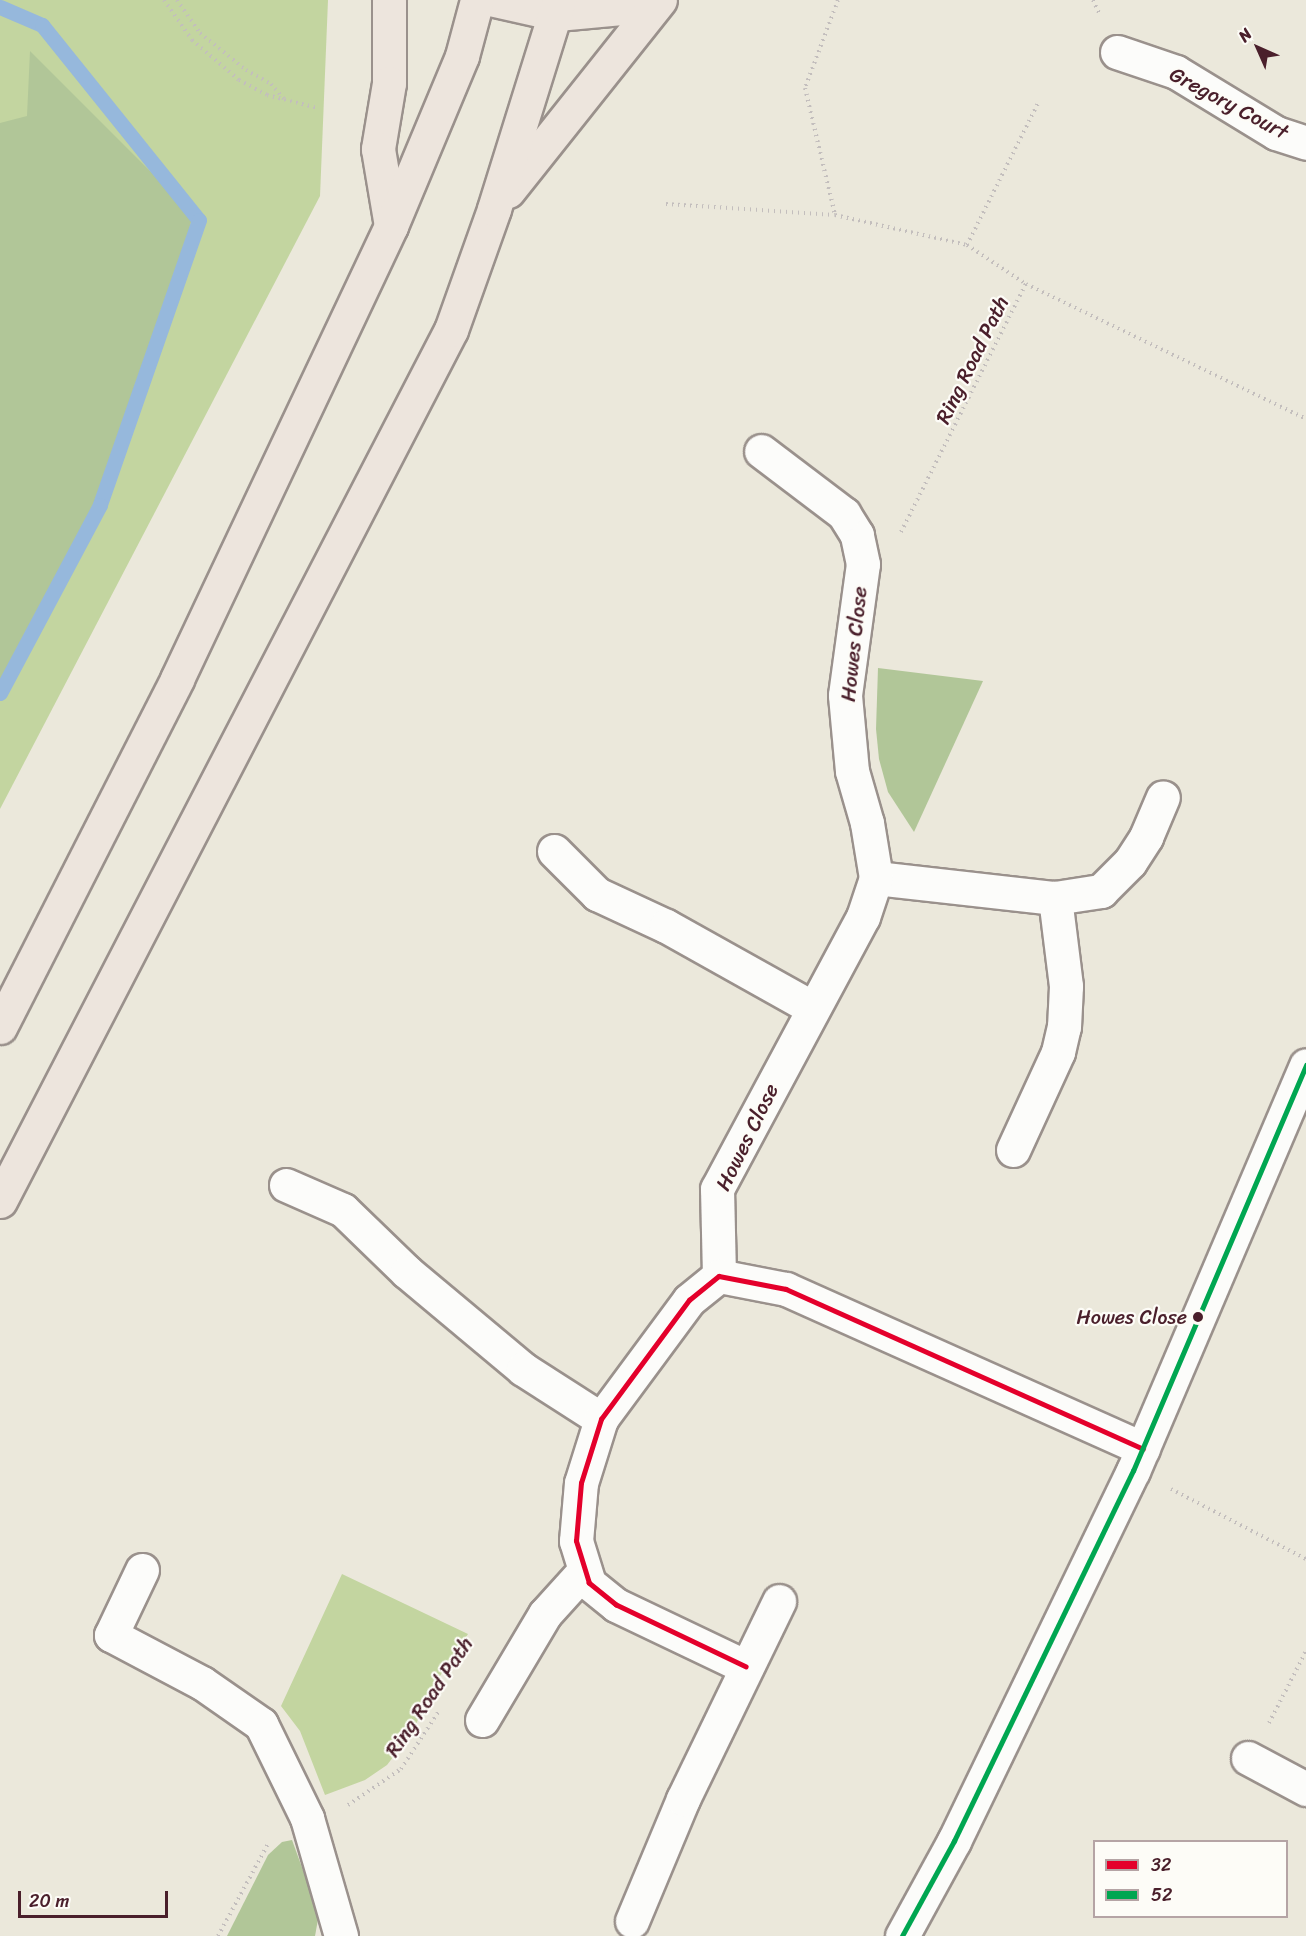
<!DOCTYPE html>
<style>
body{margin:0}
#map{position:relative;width:1306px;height:1936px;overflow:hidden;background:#ebe8db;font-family:Sriracha,sans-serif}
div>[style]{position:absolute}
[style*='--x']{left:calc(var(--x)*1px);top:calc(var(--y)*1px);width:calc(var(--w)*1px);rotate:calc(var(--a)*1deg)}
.green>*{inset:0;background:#c3d5a0}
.forest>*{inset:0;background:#b1c698}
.stream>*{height:15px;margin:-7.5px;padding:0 7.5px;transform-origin:7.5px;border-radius:7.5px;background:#96b8dc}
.path>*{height:4px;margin-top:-2px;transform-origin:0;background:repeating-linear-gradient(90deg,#c3bebd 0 1.5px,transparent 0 6px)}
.roads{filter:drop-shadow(2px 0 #9a918c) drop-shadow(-2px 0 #9a918c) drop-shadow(0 2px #9a918c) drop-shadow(0 -2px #9a918c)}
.minor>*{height:33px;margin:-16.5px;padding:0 16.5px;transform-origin:16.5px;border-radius:16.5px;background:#fcfcfa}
.highway>*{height:33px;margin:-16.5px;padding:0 16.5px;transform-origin:16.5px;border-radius:16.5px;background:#ede5dd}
.bus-1>*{height:4.5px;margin:-2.25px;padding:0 2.25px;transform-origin:2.25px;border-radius:2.25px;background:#e4002b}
.bus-2>*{height:4.5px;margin:-2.25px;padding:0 2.25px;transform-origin:2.25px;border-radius:2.25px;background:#00a651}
.dots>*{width:16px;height:16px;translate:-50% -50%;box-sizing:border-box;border:3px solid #fdfcf7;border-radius:50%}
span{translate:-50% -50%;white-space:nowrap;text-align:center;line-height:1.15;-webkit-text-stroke:4.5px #fdfcf7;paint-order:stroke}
.bus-label{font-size:20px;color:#4a1f2b}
.right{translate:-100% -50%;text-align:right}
.street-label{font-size:21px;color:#4a1f2b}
.legend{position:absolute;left:1093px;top:1840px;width:195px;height:78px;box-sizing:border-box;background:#fdfcf7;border:2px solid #b5a4a5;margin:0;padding:8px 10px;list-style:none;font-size:18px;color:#4a1f2b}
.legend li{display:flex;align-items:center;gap:12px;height:30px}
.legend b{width:30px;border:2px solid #b5a4a5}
.north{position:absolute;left:1228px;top:18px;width:60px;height:60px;-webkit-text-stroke:4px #fdfcf7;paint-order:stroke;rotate:315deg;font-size:16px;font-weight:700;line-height:24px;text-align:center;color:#4a1f2b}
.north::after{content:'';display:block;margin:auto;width:21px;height:27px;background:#4a1f2b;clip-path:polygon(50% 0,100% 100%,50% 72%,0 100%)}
.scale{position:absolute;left:18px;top:1891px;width:150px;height:27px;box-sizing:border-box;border:3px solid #4a1f2b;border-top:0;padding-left:8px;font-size:18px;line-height:21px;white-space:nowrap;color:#4a1f2b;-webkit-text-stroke:4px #fdfcf7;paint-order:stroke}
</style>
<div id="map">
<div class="green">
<div style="clip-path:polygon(0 0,328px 0,320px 196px,0 809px)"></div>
<div style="clip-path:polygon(342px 1574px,468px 1634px,432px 1688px,413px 1731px,387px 1765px,365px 1780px,325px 1795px,300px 1731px,281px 1706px)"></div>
</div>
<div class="forest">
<div style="clip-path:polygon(30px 51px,193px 214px,172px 297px,104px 494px,0 690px,0 123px,27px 116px)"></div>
<div style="clip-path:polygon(878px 668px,983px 681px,914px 832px,888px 792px,879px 759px,876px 729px)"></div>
<div style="clip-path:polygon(292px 1840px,319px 1914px,315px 1936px,227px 1936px,268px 1855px,282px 1842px)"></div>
</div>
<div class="stream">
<div style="--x:0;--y:7;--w:46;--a:23.2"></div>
<div style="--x:42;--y:25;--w:250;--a:51.2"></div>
<div style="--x:199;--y:220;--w:302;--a:109.2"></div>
<div style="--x:100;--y:505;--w:213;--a:118"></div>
</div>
<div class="path">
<div style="--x:164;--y:0;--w:49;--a:55"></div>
<div style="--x:192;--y:40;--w:62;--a:40.4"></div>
<div style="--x:239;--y:80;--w:32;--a:28"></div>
<div style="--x:267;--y:95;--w:53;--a:14.3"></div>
<div style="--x:177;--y:0;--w:40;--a:55.1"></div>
<div style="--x:200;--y:33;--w:59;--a:38.8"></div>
<div style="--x:246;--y:70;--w:29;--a:29"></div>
<div style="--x:271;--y:84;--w:20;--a:49"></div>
<div style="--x:838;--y:0;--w:94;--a:110.6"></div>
<div style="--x:805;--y:88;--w:130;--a:76.7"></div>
<div style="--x:835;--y:215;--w:135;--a:12.8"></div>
<div style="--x:967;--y:245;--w:71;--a:33.5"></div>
<div style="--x:1026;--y:284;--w:311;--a:25.7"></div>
<div style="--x:1093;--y:0;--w:14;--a:65"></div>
<div style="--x:666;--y:204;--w:169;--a:3.7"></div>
<div style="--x:967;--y:245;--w:159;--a:-63.4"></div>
<div style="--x:901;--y:532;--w:278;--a:-63.3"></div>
<div style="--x:1171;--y:1489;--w:152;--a:27.4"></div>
<div style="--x:1269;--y:1723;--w:81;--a:-62.8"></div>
<div style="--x:348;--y:1805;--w:64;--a:-34.2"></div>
<div style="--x:401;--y:1769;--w:69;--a:-56.8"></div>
<div style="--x:218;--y:1936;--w:107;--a:-61.5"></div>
</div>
<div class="roads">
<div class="minor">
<div style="--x:1117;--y:52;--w:62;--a:18.7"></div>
<div style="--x:1176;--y:72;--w:117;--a:31.4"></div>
<div style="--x:1276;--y:133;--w:32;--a:18"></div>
<div style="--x:554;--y:851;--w:61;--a:45"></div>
<div style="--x:597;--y:894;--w:76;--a:24.9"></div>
<div style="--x:666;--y:926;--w:168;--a:29.2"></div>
<div style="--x:876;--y:878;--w:180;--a:6.4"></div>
<div style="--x:1055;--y:898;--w:47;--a:-8.7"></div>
<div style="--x:1101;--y:891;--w:41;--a:-45"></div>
<div style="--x:1130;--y:862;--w:30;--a:-57"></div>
<div style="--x:1146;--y:837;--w:43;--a:-67"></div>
<div style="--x:1013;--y:1150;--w:108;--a:-65.3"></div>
<div style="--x:1058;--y:1052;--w:26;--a:-77"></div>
<div style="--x:1064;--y:1027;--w:41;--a:-87.2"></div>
<div style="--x:1066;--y:986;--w:89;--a:-97.1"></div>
<div style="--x:286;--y:1185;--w:62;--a:23.7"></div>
<div style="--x:343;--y:1210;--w:89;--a:44.1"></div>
<div style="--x:407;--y:1272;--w:151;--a:39.9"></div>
<div style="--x:523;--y:1369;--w:93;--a:32.7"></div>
<div style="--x:719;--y:1276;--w:87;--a:-91.3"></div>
<div style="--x:717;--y:1189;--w:309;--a:-61.8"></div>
<div style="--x:863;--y:917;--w:41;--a:-71.6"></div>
<div style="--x:876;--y:878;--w:56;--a:-99.3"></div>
<div style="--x:867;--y:823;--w:54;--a:-106.1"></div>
<div style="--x:852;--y:771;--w:76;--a:-95.3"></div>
<div style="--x:845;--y:695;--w:132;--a:-82.2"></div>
<div style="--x:863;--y:564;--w:30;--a:-102"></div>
<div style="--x:857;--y:535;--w:25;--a:-122"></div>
<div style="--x:844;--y:514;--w:104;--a:-142.8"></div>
<div style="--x:142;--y:1570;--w:72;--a:115.5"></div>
<div style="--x:111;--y:1635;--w:103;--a:27.8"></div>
<div style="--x:202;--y:1683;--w:72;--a:34.8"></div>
<div style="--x:261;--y:1724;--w:105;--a:63.9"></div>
<div style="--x:307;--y:1818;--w:123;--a:73.9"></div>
<div style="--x:746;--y:1667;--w:144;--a:-154.5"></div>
<div style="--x:616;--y:1605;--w:35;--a:-141"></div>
<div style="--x:589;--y:1583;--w:44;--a:-107.2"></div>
<div style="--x:576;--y:1541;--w:58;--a:-85.1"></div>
<div style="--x:581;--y:1483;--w:67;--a:-72.6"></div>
<div style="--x:601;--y:1419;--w:148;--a:-53.5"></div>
<div style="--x:689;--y:1300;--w:38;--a:-39"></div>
<div style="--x:719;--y:1276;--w:68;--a:11"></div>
<div style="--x:786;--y:1289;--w:391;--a:24.1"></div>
<div style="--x:482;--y:1720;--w:123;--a:-59.3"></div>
<div style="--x:545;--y:1614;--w:57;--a:-47.9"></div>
<div style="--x:1248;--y:1758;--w:66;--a:28.1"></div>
<div style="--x:632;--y:1921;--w:132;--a:-67.3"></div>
<div style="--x:683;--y:1799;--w:220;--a:-64.1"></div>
<div style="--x:902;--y:1936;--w:108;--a:-61.3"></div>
<div style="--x:954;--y:1841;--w:411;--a:-64.2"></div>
<div style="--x:1133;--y:1471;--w:441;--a:-66.9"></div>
</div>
<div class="highway">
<div style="--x:389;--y:0;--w:83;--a:90"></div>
<div style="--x:389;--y:83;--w:67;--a:99.5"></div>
<div style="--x:378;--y:149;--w:78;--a:80.4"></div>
<div style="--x:494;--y:0;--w:65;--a:12.5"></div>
<div style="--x:557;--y:14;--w:97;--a:-5.3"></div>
<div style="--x:508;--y:191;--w:244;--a:-51.5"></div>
<div style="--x:0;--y:1027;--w:390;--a:-63"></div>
<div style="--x:177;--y:679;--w:501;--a:-64.71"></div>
<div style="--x:391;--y:226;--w:184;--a:-67.3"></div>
<div style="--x:462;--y:56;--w:58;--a:-75"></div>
<div style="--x:0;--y:1201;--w:981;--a:-62.63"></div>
<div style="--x:451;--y:330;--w:128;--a:-70.4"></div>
<div style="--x:494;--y:209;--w:219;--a:-72.7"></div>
</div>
</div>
<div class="bus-1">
<div style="--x:746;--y:1667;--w:144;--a:-154.5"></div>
<div style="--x:616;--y:1605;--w:35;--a:-141"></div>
<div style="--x:589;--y:1583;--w:44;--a:-107.2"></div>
<div style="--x:576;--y:1541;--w:58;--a:-85.1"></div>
<div style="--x:581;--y:1483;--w:67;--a:-72.6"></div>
<div style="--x:601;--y:1419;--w:148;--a:-53.5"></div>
<div style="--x:689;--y:1300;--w:38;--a:-39"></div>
<div style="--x:719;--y:1276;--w:68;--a:11"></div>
<div style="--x:786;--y:1289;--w:391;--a:24.1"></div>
</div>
<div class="bus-2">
<div style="--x:902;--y:1936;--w:108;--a:-61.3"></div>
<div style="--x:954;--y:1841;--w:411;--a:-64.2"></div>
<div style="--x:1133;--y:1471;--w:441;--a:-66.9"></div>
</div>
<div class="dots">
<div style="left:1198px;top:1317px;background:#4a1f2b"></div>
</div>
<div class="bus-label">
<span class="right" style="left:1187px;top:1317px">Howes Close</span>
</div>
<div class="street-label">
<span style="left:1229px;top:103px;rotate:28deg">Gregory Court</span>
<span style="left:972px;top:360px;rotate:-64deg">Ring Road Path</span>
<span style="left:854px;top:644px;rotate:-84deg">Howes Close</span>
<span style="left:747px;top:1137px;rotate:-64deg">Howes Close</span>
<span style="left:429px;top:1697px;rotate:-56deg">Ring Road Path</span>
</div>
<ul class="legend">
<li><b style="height:8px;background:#e4002b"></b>32</li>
<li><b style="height:8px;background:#00a651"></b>52</li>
</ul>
<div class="north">N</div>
<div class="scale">20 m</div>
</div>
